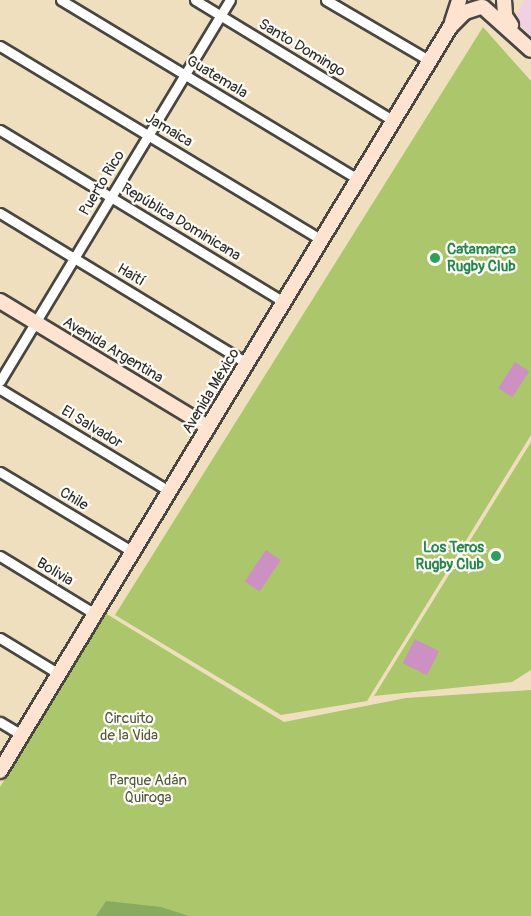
<!DOCTYPE html>
<meta charset="utf-8">
<style>
body{margin:0}
#map{position:relative;width:531px;height:916px;overflow:hidden;background:#efdfbf;font-family:Pangolin,sans-serif}
div>[style]{position:absolute}
[style*='--x']{left:calc(var(--x)*1px);top:calc(var(--y)*1px);width:calc(var(--w)*1px);rotate:calc(var(--a)*1deg)}
.built>*{inset:0;background:#f1d0e3}
.green>*{inset:0;background:#acc66c}
.forest>*{inset:0;background:#89ab60}
.building>*{inset:0;background:#cd90c2;transform-origin:0 0}
.roads{filter:drop-shadow(2px 0 #484641) drop-shadow(-2px 0 #484641) drop-shadow(0 2px #484641) drop-shadow(0 -2px #484641)}
.street>*{height:9px;margin:-4.5px;padding:0 4.5px;transform-origin:4.5px;border-radius:4.5px;background:#fff}
.secondary>*{height:14px;margin:-7px;padding:0 7px;transform-origin:7px;border-radius:7px;background:#fee3d1}
.dots>*{width:16px;height:16px;translate:-50% -50%;box-sizing:border-box;border:3px solid #fdfcf7;border-radius:50%}
span{translate:-50% -50%;white-space:nowrap;text-align:center;line-height:1.15;-webkit-text-stroke:4.5px #fdfcf7;paint-order:stroke}
.street-label{font-size:15px;color:#2b2b2b}
.leisure-label{font-size:15px;color:#27864d;font-weight:700}
.left{translate:0 -50%;text-align:left}
.right{translate:-100% -50%;text-align:right}
.park-label{font-size:15px;color:#525a3e}
</style>
<div id="map">
<div class="built">
<div style="clip-path:polygon(525px 0,531px 0,531px 36px,514px 18px)"></div>
</div>
<div class="green">
<div style="clip-path:polygon(483px 27px,531px 81px,531px 435px,367px 701px,281px 715px,115px 615px)"></div>
<div style="clip-path:polygon(531px 442px,531px 670px,512px 682px,374px 696px)"></div>
<div style="clip-path:polygon(105px 613px,284px 722px,406px 698px,531px 690px,531px 916px,0 916px,0 787px)"></div>
</div>
<div class="forest">
<div style="clip-path:polygon(106px 901px,161px 907px,189px 916px,96px 916px)"></div>
</div>
<div class="building">
<div style="left:515px;top:362px;width:17px;height:31px;rotate:33deg"></div>
<div style="left:266px;top:550px;width:18px;height:38px;rotate:34deg"></div>
<div style="left:415px;top:639px;width:27px;height:27px;rotate:27deg"></div>
</div>
<div class="roads">
<div class="street">
<div style="--x:61;--y:0;--w:347;--a:31.1"></div>
<div style="--x:195;--y:0;--w:233;--a:31.3"></div>
<div style="--x:326;--y:0;--w:121;--a:30.4"></div>
<div style="--x:0;--y:46;--w:376;--a:31.1"></div>
<div style="--x:0;--y:130;--w:332;--a:31.2"></div>
<div style="--x:0;--y:213;--w:289;--a:31.3"></div>
<div style="--x:0;--y:381;--w:445;--a:-58.9"></div>
<div style="--x:0;--y:389;--w:197;--a:31.1"></div>
<div style="--x:0;--y:472;--w:155;--a:31"></div>
<div style="--x:0;--y:556;--w:111;--a:31.4"></div>
<div style="--x:0;--y:638;--w:69;--a:31.4"></div>
<div style="--x:0;--y:722;--w:26;--a:31"></div>
</div>
<div class="secondary">
<div style="--x:504;--y:0;--w:16;--a:86"></div>
<div style="--x:505;--y:16;--w:11;--a:56"></div>
<div style="--x:483;--y:7;--w:64;--a:41.9"></div>
<div style="--x:452;--y:22;--w:23;--a:-72"></div>
<div style="--x:0;--y:301;--w:243;--a:31.2"></div>
<div style="--x:0;--y:771;--w:870;--a:-58.83"></div>
<div style="--x:450;--y:27;--w:21;--a:-45"></div>
<div style="--x:465;--y:12;--w:16;--a:-18"></div>
</div>
</div>
<div class="dots">
<div style="left:435px;top:258px;background:#2e9e5b"></div>
<div style="left:496px;top:556px;background:#2e9e5b"></div>
</div>
<div class="street-label">
<span style="left:302px;top:48px;rotate:31deg">Santo Domingo</span>
<span style="left:217px;top:77px;rotate:31deg">Guatemala</span>
<span style="left:169px;top:130px;rotate:31deg">Jamaica</span>
<span style="left:102px;top:183px;rotate:-59deg">Puerto Rico</span>
<span style="left:181px;top:222px;rotate:31deg">República Dominicana</span>
<span style="left:131px;top:275px;rotate:31deg">Haití</span>
<span style="left:113px;top:350px;rotate:31deg">Avenida Argentina</span>
<span style="left:211px;top:391px;rotate:-59deg">Avenida México</span>
<span style="left:92px;top:427px;rotate:31deg">El Salvador</span>
<span style="left:74px;top:499px;rotate:31deg">Chile</span>
<span style="left:55px;top:572px;rotate:31deg">Bolivia</span>
</div>
<div class="leisure-label">
<span class="left" style="left:447px;top:258px">Catamarca<br>Rugby Club</span>
<span class="right" style="left:484px;top:556px">Los Teros<br>Rugby Club</span>
</div>
<div class="park-label">
<span style="left:129px;top:727px">Circuito<br>de la Vida</span>
<span style="left:148px;top:789px">Parque Adán<br>Quiroga</span>
</div>
</div>
